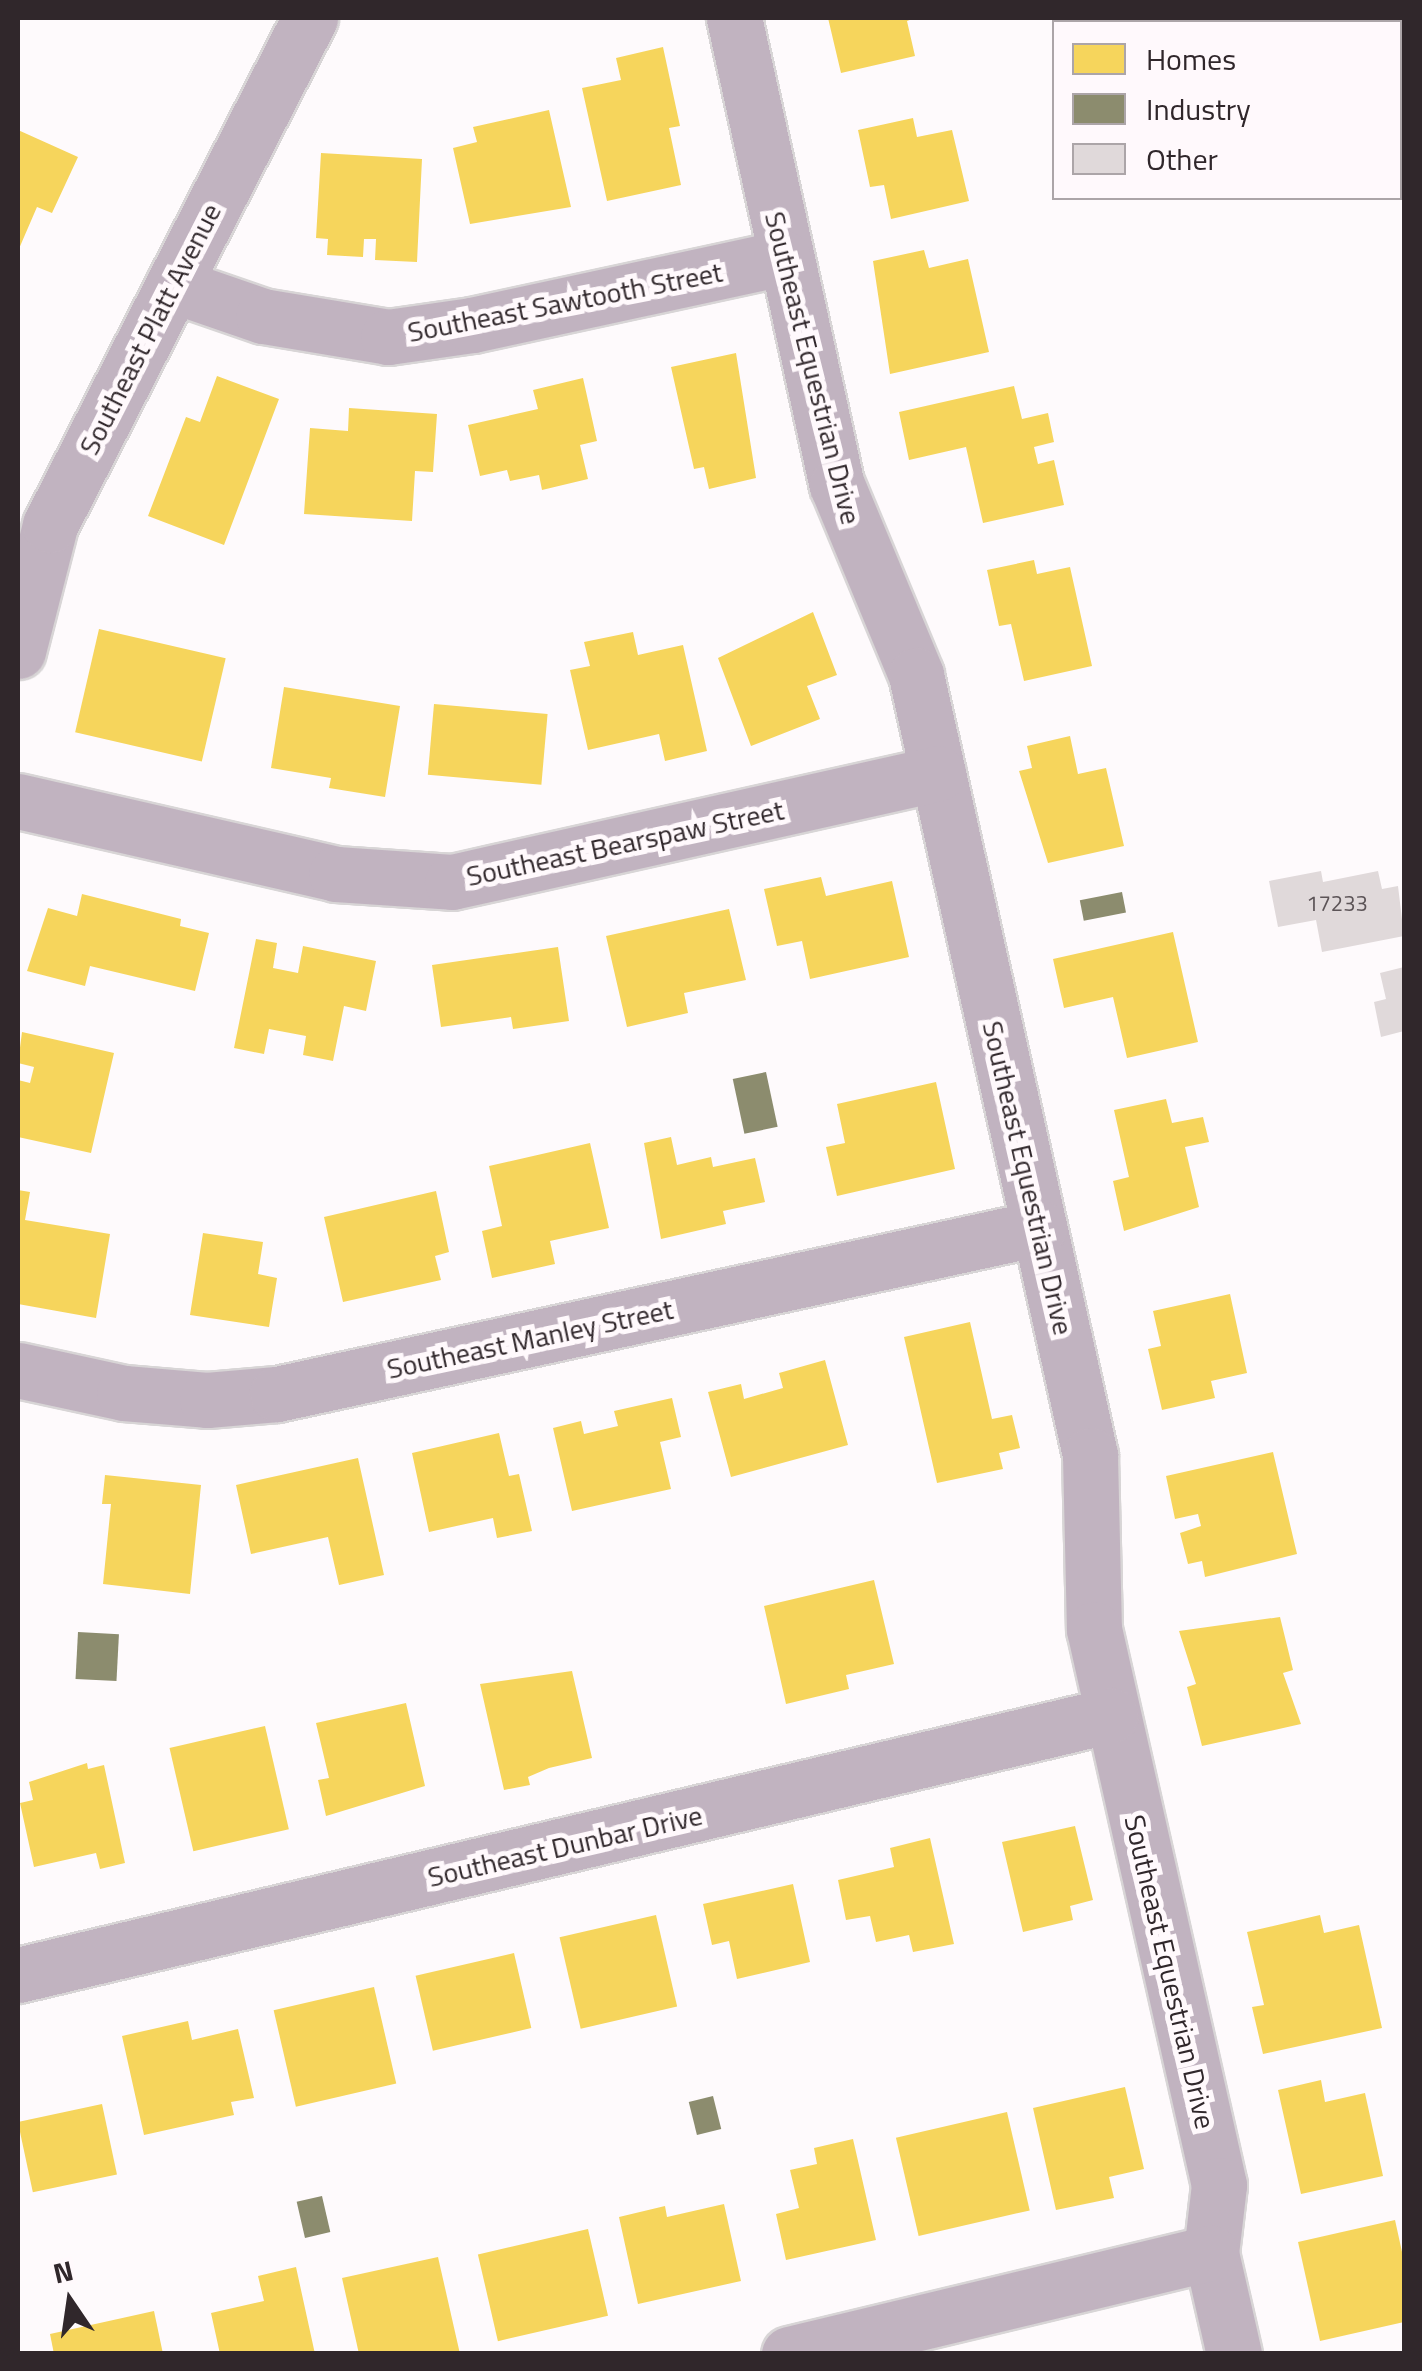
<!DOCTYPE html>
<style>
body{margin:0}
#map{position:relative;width:1422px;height:2371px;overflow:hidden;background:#fefafc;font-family:"Titillium Web",sans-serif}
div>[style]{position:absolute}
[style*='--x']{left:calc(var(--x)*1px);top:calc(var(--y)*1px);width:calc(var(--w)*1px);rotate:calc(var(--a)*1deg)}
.homes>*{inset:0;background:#f6d55c;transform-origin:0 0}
.industry>*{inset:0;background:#8c8c6e;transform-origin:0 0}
.building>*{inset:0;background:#e0d9da}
.roads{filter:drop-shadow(2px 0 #d8d5d6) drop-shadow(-2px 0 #d8d5d6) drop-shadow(0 2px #d8d5d6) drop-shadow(0 -2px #d8d5d6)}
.minor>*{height:55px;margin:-27.5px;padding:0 27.5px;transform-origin:27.5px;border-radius:27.5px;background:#c1b3c0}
span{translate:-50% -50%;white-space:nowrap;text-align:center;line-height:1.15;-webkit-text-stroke:10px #fff9fc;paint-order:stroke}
.number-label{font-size:22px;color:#5c5457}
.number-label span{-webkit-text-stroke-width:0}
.street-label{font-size:28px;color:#30272b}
.frame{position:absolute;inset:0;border:20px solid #30272b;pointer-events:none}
.legend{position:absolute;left:1052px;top:20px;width:350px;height:180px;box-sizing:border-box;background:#fff9fc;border:2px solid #aca5a8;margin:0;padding:12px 18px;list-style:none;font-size:30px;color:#30272b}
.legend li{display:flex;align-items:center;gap:20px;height:50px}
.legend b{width:50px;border:2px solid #aca5a8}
.north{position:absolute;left:20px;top:2251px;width:100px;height:100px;-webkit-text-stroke:8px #fff9fc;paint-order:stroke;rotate:347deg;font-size:28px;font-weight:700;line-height:40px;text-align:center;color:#30272b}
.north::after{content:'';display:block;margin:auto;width:35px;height:45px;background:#30272b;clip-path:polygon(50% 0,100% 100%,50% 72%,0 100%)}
</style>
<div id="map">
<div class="homes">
<div style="clip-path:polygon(828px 18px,915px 18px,907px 21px,915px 56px,841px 73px)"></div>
<div style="clip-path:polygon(663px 47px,680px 126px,669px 128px,681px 185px,607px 201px,582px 88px,621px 80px,616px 58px)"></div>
<div style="clip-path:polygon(549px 110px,571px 207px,470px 224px,453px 148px,477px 142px,473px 127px)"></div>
<div style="clip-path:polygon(913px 118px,917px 137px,952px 130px,969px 201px,891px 219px,884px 185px,870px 187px,858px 130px)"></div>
<div style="clip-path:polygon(18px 130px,78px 157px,52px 213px,37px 207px,18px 251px)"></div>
<div style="clip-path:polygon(321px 153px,422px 159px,417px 262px,375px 260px,376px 239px,364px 239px,363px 257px,327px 255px,328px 239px,316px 238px)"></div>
<div style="clip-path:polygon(924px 250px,929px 268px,968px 259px,989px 352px,890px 374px,873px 261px)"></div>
<div style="clip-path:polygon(736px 353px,756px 478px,709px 489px,704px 467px,694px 469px,671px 367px)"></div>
<div style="clip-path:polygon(217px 376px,279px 399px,224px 545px,148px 516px,186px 417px,200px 422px)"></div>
<div style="clip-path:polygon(583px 378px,597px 441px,580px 445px,588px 479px,542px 490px,539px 475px,510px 481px,507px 470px,480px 476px,468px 425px,538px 409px,533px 390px)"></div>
<div style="clip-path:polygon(1014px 386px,1022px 419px,1048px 413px,1054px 442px,1034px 447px,1038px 464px,1054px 460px,1064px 505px,983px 523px,966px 447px,909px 460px,899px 412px)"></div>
<div style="clip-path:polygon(349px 408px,437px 414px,433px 472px,415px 471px,412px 521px,304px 514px,310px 428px,348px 431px)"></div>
<div style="clip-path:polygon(1034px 560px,1037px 574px,1070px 567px,1092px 666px,1024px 681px,1011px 624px,999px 626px,987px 570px)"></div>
<div style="clip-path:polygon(813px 612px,837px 675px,807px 686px,820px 719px,751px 746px,718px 658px)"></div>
<div style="left:99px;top:629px;width:130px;height:106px;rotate:13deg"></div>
<div style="clip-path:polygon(633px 632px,638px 655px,683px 645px,707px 751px,665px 761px,659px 734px,588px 750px,570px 670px,590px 666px,584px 642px)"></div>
<div style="clip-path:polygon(284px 687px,400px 706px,385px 797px,329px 788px,331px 778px,271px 768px)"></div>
<div style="left:434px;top:704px;width:114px;height:71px;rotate:5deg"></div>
<div style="clip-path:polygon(1070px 736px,1078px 774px,1106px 768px,1124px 846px,1048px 863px,1019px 771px,1032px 768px,1027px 746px)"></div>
<div style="clip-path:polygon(821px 877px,826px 896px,892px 881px,909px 957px,810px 979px,802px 941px,777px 946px,764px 889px)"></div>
<div style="clip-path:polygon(82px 894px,181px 919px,180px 926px,209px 933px,195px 991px,90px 966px,85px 986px,27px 971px,48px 908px,77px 916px)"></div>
<div style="clip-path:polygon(729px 909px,746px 980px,684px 993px,688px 1013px,627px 1027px,606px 936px)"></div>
<div style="clip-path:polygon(1173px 932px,1198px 1042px,1127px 1058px,1113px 997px,1064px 1008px,1053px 959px)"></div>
<div style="clip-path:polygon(256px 939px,277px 943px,273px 968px,298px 973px,303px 946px,376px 961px,366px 1011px,344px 1006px,333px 1061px,303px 1055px,306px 1036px,269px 1029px,264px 1054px,234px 1048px)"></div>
<div style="clip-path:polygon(558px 947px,569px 1021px,513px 1029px,511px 1017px,441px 1027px,432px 965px)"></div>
<div style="clip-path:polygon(22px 1032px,114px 1053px,91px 1153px,18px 1137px,18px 1080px,30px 1083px,34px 1067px,18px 1063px)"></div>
<div style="clip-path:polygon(936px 1082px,955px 1169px,837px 1196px,826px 1147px,845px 1143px,837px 1104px)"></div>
<div style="clip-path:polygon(1166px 1099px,1172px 1123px,1203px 1117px,1209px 1142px,1185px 1147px,1199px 1207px,1124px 1231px,1113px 1181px,1129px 1177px,1114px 1110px)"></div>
<div style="clip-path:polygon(671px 1137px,677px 1165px,711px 1157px,713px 1167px,755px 1158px,765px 1202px,723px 1211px,726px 1224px,661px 1239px,644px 1143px)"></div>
<div style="clip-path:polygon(590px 1143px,609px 1228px,550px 1241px,555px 1264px,492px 1278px,482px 1231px,502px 1226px,489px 1166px)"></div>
<div style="clip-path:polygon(18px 1190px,30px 1192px,25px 1220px,110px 1234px,96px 1318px,18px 1304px)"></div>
<div style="clip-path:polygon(436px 1191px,449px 1252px,435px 1256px,441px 1280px,343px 1302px,324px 1217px)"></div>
<div style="clip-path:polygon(203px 1233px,263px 1242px,258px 1274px,277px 1278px,269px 1327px,190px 1315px)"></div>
<div style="clip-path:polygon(1230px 1294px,1247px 1373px,1211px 1381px,1215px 1398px,1162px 1410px,1148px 1349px,1161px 1346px,1153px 1311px)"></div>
<div style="clip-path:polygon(970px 1322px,992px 1419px,1012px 1415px,1020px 1448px,999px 1453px,1003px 1469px,937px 1483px,904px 1337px)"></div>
<div style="clip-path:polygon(825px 1360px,848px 1445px,731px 1477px,708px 1392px,741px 1384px,744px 1399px,783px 1388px,779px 1373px)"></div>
<div style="clip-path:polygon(672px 1398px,681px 1437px,660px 1442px,671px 1489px,572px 1511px,553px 1428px,581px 1421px,584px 1434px,618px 1426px,614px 1411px)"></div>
<div style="clip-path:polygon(499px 1433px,509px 1476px,519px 1474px,532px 1531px,497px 1538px,493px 1518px,429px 1532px,412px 1453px)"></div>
<div style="clip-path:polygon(1273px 1452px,1297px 1554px,1205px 1577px,1202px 1561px,1188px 1564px,1180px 1533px,1201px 1526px,1198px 1514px,1175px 1519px,1166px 1476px)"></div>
<div style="clip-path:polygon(358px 1458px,384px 1575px,339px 1585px,328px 1537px,251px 1554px,236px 1485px)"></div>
<div style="clip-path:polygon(105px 1475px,201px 1485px,190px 1594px,103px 1584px,111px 1504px,102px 1504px)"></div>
<div style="clip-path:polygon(874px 1580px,894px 1664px,846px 1675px,849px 1689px,786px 1704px,764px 1606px)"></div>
<div style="clip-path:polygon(1280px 1617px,1293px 1670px,1283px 1673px,1301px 1724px,1202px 1746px,1187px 1687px,1196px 1684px,1179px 1631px)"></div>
<div style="clip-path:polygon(572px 1671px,592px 1758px,549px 1768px,528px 1777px,530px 1785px,504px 1790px,480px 1684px)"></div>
<div style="clip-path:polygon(406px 1703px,425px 1786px,326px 1816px,318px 1780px,329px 1778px,316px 1723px)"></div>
<div style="left:265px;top:1726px;width:106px;height:98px;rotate:77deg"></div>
<div style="clip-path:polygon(87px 1763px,88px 1769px,104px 1765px,125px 1863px,100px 1869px,96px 1853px,34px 1867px,20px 1803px,33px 1800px,29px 1782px)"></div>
<div style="clip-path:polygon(1075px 1826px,1093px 1900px,1070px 1906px,1073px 1920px,1023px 1932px,1002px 1842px)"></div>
<div style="clip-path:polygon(930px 1838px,954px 1944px,913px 1952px,909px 1935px,876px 1942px,870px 1916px,846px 1920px,838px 1880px,894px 1867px,890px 1848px)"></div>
<div style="clip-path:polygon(793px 1884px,810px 1962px,737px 1979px,729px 1941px,712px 1945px,703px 1904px)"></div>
<div style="left:656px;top:1915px;width:94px;height:99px;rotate:77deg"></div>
<div style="clip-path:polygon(1320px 1915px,1324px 1933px,1359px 1925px,1382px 2028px,1263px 2054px,1252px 2007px,1264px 2005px,1247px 1932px)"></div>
<div style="left:514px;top:1953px;width:77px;height:101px;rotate:77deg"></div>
<div style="left:374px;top:1987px;width:99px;height:103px;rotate:77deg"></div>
<div style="clip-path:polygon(188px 2021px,192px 2040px,238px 2029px,254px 2098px,231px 2102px,234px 2115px,144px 2135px,122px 2036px)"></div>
<div style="clip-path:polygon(1321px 2080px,1325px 2102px,1365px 2093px,1383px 2176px,1301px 2194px,1278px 2090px)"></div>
<div style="clip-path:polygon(1125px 2087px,1144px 2169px,1109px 2177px,1114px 2198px,1056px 2210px,1033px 2108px)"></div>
<div style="left:102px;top:2104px;width:72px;height:86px;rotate:78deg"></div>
<div style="left:1007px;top:2112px;width:101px;height:114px;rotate:77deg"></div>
<div style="clip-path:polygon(853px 2139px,876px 2240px,786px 2260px,776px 2214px,799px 2208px,790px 2170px,817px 2164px,814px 2148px)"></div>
<div style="clip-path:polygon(724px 2204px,741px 2281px,638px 2304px,619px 2217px,665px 2206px,667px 2217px)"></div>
<div style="clip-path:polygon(1395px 2220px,1404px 2261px,1404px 2322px,1320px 2341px,1298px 2242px)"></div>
<div style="left:588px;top:2229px;width:89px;height:113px;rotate:77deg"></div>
<div style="clip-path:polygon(438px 2257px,460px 2354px,359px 2354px,342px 2278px)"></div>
<div style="clip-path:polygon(296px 2267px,315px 2354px,220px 2354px,211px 2313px,264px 2301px,258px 2276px)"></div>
<div style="clip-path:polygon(154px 2311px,163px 2354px,54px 2354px,50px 2334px)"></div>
</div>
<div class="industry">
<div style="left:1122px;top:892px;width:21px;height:43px;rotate:79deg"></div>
<div style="left:766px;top:1072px;width:56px;height:34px;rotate:78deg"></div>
<div style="left:78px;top:1632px;width:41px;height:47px;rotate:3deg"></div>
<div style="left:713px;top:2096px;width:34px;height:25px;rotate:76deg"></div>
<div style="left:322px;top:2196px;width:37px;height:26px;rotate:77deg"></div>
</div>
<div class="building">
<div style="clip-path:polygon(1321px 871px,1323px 882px,1378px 871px,1382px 889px,1398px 886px,1404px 936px,1322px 952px,1316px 920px,1278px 927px,1269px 881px)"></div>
<div style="clip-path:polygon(1404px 967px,1404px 1031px,1381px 1037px,1374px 1002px,1386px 999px,1380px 973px)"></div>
</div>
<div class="roads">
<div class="minor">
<div style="--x:734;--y:18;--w:478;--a:77.6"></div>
<div style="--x:837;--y:485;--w:206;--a:67.4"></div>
<div style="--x:916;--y:675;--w:799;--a:77.42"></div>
<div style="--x:1090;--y:1455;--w:174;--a:88.7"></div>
<div style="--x:1094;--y:1629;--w:570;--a:77.33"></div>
<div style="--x:1219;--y:2185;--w:68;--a:96.7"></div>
<div style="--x:1211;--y:2253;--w:104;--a:77.2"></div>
<div style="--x:173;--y:285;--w:95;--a:19"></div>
<div style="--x:263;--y:316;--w:127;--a:9.5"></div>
<div style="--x:388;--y:337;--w:85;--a:-8.1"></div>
<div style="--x:472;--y:325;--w:318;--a:-12.2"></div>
<div style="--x:18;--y:651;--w:130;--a:-75.7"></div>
<div style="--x:50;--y:525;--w:570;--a:-62.85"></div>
<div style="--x:18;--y:801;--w:326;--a:12.9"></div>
<div style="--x:336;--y:874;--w:116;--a:3.9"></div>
<div style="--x:452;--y:882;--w:498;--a:-12.6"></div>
<div style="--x:18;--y:1370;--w:108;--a:12.2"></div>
<div style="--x:124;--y:1393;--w:83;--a:4.8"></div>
<div style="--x:207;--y:1400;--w:70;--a:-4.9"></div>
<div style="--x:277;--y:1394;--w:780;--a:-12.29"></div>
<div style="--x:18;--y:1975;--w:1123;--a:-13.38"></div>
<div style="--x:789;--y:2354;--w:434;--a:-13.5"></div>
</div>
</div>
<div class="number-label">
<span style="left:1337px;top:904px">17233</span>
</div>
<div class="street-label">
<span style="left:565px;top:302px;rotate:-11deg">Southeast Sawtooth Street</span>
<span style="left:150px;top:329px;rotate:-63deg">Southeast Platt Avenue</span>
<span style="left:813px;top:368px;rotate:76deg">Southeast Equestrian Drive</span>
<span style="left:625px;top:843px;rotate:-12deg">Southeast Bearspaw Street</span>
<span style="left:1028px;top:1178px;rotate:77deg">Southeast Equestrian Drive</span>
<span style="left:530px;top:1339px;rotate:-12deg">Southeast Manley Street</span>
<span style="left:565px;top:1846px;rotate:-13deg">Southeast Dunbar Drive</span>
<span style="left:1170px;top:1972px;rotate:77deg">Southeast Equestrian Drive</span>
</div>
<div class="frame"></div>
<ul class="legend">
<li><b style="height:28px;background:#f6d55c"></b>Homes</li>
<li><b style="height:28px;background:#8c8c6e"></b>Industry</li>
<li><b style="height:28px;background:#e0d9da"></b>Other</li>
</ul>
<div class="north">N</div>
</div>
